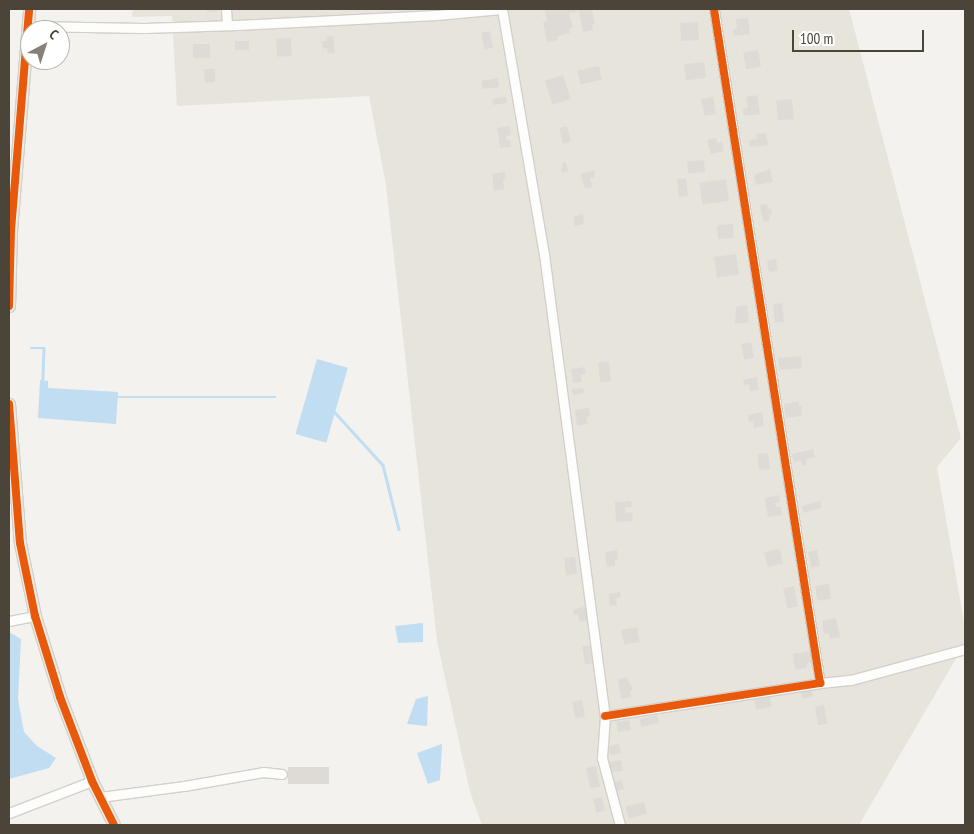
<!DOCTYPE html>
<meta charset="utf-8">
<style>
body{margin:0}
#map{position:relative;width:974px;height:834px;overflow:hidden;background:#f4f2ee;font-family:"PT Sans Narrow",sans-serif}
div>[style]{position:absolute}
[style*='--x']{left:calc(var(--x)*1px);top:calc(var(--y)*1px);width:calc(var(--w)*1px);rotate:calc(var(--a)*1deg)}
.residential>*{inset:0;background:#e7e4dc}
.water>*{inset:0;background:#c0ddf1;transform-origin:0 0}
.stream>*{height:2.5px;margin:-1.25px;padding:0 1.25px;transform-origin:1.25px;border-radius:1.25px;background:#c0ddf1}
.building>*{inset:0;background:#dedbd6;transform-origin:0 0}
.roads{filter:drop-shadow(1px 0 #d2d0cb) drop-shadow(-1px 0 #d2d0cb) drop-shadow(0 1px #d2d0cb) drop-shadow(0 -1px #d2d0cb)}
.minor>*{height:9px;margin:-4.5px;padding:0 4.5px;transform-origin:4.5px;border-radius:4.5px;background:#fdfdfc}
.major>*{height:11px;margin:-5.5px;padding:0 5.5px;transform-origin:5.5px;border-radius:5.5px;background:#f2efe6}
.cycleway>*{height:8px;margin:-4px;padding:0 4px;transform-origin:4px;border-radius:4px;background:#e8590c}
span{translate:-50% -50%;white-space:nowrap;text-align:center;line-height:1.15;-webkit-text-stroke:5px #fff;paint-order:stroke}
.frame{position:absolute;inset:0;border:10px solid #4b4439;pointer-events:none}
.north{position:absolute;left:20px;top:20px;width:50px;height:50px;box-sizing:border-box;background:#fff;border:1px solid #b7b4b0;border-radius:50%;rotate:40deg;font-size:14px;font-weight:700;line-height:20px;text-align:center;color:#4b4439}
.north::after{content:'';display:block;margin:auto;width:18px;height:22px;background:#868178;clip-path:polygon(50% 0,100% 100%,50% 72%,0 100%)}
.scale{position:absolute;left:792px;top:30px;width:132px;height:22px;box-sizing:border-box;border:2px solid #4b4439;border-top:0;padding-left:6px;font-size:15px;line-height:18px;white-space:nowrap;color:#4b4439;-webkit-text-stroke:4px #fff;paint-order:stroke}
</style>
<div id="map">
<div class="residential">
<div style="clip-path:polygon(133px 9px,849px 9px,961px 438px,937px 467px,965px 628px,965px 643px,859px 825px,482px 825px,470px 792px,437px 641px,386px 185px,369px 96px,177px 106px,172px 16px,132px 17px)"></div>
</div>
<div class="water">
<div style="left:317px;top:359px;width:32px;height:78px;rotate:16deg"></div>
<div style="clip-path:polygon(40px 380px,48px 381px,48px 388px,118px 392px,116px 424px,38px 418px)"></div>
<div style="clip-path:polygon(423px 623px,423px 642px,398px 643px,395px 626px)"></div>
<div style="clip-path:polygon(9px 632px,21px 639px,18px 699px,24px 732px,37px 746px,56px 758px,49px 768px,9px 779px)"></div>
<div style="clip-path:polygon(428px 696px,427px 726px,407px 724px,416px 699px)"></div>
<div style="clip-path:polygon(442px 744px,440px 780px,428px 784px,417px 753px)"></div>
</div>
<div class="stream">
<div style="--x:31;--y:348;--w:13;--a:0"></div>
<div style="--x:44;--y:348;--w:35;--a:92"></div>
<div style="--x:116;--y:397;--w:159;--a:0"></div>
<div style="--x:331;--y:408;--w:77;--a:47.6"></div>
<div style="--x:383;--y:465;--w:66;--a:76"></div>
</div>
<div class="building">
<div style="clip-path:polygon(207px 9px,218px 9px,218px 11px,207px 12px)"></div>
<div style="clip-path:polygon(545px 9px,592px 9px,595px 24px,592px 25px,593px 30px,583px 32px,579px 11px,569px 13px,573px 28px,569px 29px,570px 33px,557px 36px,558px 40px,547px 42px,543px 22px,547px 21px)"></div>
<div style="clip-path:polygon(748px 18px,750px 34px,734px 36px,733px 29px,737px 29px,736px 19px)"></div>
<div style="left:698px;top:22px;width:18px;height:18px;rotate:87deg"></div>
<div style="left:490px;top:31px;width:17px;height:9px;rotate:80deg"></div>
<div style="clip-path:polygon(333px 36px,335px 53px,328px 54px,327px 48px,323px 49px,322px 41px,327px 41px,326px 37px)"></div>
<div style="left:291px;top:38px;width:18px;height:15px;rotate:87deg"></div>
<div style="left:249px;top:41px;width:9px;height:14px;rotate:90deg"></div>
<div style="left:193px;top:44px;width:17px;height:14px"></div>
<div style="left:758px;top:50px;width:17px;height:15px;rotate:80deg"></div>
<div style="left:704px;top:62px;width:16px;height:20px;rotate:83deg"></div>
<div style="left:599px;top:66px;width:14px;height:22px;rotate:78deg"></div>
<div style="clip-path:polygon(204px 69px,215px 69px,215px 82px,205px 83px)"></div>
<div style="left:563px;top:75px;width:25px;height:19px;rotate:72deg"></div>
<div style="clip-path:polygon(498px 78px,499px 87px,483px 89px,481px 81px)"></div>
<div style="clip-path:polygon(757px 95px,760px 114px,744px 116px,743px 109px,748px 108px,746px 97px)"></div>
<div style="left:506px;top:97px;width:6px;height:14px;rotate:81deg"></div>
<div style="left:713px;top:97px;width:17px;height:12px;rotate:80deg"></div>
<div style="left:792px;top:99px;width:20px;height:16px;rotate:84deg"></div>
<div style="clip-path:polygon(510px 126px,511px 135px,506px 136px,507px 140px,510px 140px,511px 147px,500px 148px,497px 128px)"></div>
<div style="left:567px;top:126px;width:16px;height:8px;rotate:76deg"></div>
<div style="clip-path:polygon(766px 133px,768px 145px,750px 147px,749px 140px,757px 139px,756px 134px)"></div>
<div style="clip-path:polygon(716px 138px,718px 143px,722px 142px,724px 151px,711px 154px,707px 140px)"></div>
<div style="left:704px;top:160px;width:12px;height:17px;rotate:85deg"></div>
<div style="clip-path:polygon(566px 162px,568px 171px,562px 173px,561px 168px,563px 167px,562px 163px)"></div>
<div style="clip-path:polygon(770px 169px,773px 182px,756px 185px,754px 175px)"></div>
<div style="clip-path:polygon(594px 170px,595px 177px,590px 179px,593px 187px,585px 189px,581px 174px)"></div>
<div style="clip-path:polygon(505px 172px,506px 179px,503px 180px,504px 189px,494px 191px,492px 174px)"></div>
<div style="left:686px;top:178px;width:18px;height:9px;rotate:84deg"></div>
<div style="left:726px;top:179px;width:22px;height:27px;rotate:82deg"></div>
<div style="clip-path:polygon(767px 204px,768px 209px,771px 208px,772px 214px,769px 215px,770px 220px,763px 222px,760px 205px)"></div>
<div style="clip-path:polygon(583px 214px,584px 224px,575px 226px,573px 217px)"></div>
<div style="left:733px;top:224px;width:14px;height:16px;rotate:86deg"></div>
<div style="left:736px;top:254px;width:21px;height:22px;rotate:82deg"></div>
<div style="left:776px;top:259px;width:12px;height:9px;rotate:81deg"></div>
<div style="left:782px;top:303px;width:19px;height:9px;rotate:84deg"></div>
<div style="clip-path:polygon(747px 305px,749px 322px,735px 324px,736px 307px)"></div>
<div style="left:751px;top:342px;width:16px;height:10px;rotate:79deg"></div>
<div style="left:801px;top:356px;width:12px;height:23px;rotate:85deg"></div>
<div style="left:609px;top:361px;width:20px;height:11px;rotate:84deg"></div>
<div style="clip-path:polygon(585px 367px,586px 374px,581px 375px,582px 382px,573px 383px,571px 369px)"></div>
<div style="clip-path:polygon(757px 377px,759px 390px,750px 391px,749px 384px,744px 385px,743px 380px)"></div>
<div style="clip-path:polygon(583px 388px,584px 393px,573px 395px,572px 389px)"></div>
<div style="clip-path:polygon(799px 401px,799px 406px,802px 405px,801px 416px,786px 418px,784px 404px)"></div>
<div style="clip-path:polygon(589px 408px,590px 416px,586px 417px,588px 424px,577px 426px,575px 410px)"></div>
<div style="clip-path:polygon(762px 412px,764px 426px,754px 428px,753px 421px,749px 422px,748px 415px)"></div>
<div style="clip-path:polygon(813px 449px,815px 457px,806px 460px,807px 464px,802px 466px,801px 461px,794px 462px,792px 454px)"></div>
<div style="left:768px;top:453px;width:16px;height:11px;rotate:83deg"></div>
<div style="clip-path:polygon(779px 495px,780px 502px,775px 503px,776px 507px,781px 507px,782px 515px,768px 517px,765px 498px)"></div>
<div style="clip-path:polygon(631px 501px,632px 507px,625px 507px,625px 513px,632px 512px,633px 521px,616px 522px,615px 502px)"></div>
<div style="left:820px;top:501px;width:7px;height:19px;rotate:74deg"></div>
<div style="left:780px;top:549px;width:15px;height:16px;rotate:79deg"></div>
<div style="clip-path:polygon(617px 550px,618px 560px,615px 560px,615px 566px,607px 567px,605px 552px)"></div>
<div style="left:817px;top:550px;width:16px;height:9px;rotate:79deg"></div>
<div style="left:575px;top:557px;width:17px;height:11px;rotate:83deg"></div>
<div style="left:829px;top:584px;width:15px;height:14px;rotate:82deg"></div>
<div style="left:794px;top:586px;width:21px;height:11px;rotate:79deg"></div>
<div style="clip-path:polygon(620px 592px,621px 597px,616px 598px,617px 605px,610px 606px,609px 594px)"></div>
<div style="clip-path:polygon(587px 606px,589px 621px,579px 622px,578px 614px,573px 615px,573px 610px)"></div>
<div style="clip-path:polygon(836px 618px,840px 637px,830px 639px,829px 633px,824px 634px,822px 621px)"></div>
<div style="left:637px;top:627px;width:15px;height:16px;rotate:79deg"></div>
<div style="left:592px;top:645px;width:18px;height:10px;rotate:81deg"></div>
<div style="clip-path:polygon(810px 651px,812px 662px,807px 663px,807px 668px,795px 670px,793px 654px)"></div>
<div style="clip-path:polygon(627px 677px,633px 690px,630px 690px,631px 697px,621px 699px,618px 679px)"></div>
<div style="clip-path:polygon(811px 689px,813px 696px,802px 699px,801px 691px)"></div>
<div style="left:770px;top:697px;width:10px;height:16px;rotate:79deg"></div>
<div style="left:582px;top:700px;width:17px;height:10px;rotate:80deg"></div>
<div style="left:824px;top:705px;width:19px;height:9px;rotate:81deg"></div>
<div style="left:657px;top:715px;width:8px;height:18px;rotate:76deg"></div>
<div style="left:629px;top:720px;width:10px;height:13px;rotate:79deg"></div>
<div style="left:619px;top:744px;width:9px;height:11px;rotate:77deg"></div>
<div style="left:621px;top:760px;width:11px;height:14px;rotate:80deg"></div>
<div style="left:596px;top:766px;width:21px;height:10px;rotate:79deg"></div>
<div style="left:288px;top:767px;width:41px;height:17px"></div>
<div style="left:621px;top:780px;width:9px;height:9px;rotate:69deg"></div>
<div style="left:602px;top:797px;width:14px;height:9px;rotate:78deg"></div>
<div style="left:644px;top:802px;width:12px;height:19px;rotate:76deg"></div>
</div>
<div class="roads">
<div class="minor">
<div style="--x:226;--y:9;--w:16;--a:86"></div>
<div style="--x:502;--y:9;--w:249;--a:80.3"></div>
<div style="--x:544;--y:254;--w:466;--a:82.5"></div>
<div style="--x:605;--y:716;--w:42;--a:94.1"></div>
<div style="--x:602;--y:758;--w:69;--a:75"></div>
<div style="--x:714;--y:9;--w:682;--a:81.06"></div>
<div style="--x:28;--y:26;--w:116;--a:1"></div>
<div style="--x:144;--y:28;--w:93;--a:-1.8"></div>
<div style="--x:237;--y:25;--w:199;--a:-2.9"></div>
<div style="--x:436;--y:15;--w:66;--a:-5.2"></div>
<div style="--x:9;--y:621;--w:26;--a:-11"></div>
<div style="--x:605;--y:716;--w:218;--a:-8.7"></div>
<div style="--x:820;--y:683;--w:31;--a:-6"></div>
<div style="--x:851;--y:680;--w:118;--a:-15.2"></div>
<div style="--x:100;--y:797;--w:85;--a:-7.5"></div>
<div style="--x:184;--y:786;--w:80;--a:-10"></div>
<div style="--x:263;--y:772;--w:19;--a:6"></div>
<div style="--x:9;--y:813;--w:89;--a:-21.1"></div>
</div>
<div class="major">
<div style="--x:9;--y:306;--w:76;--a:-88.5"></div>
<div style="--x:11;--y:230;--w:222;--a:-85.3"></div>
<div style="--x:9;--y:404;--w:139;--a:85.5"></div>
<div style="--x:20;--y:543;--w:75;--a:78.4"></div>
<div style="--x:35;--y:616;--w:85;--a:72.8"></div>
<div style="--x:60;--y:697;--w:90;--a:69.1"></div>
<div style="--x:92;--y:781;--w:49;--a:63.4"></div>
</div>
</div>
<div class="cycleway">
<div style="--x:9;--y:306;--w:76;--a:-88.5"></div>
<div style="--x:11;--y:230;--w:222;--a:-85.3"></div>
<div style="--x:9;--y:404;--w:139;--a:85.5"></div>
<div style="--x:20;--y:543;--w:75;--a:78.4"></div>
<div style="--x:35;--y:616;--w:85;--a:72.8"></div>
<div style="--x:60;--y:697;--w:90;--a:69.1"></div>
<div style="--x:92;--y:781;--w:49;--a:63.4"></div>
<div style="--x:605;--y:716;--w:218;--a:-8.7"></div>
<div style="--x:820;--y:683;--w:682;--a:-98.94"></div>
</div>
<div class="frame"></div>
<div class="north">С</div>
<div class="scale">100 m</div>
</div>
